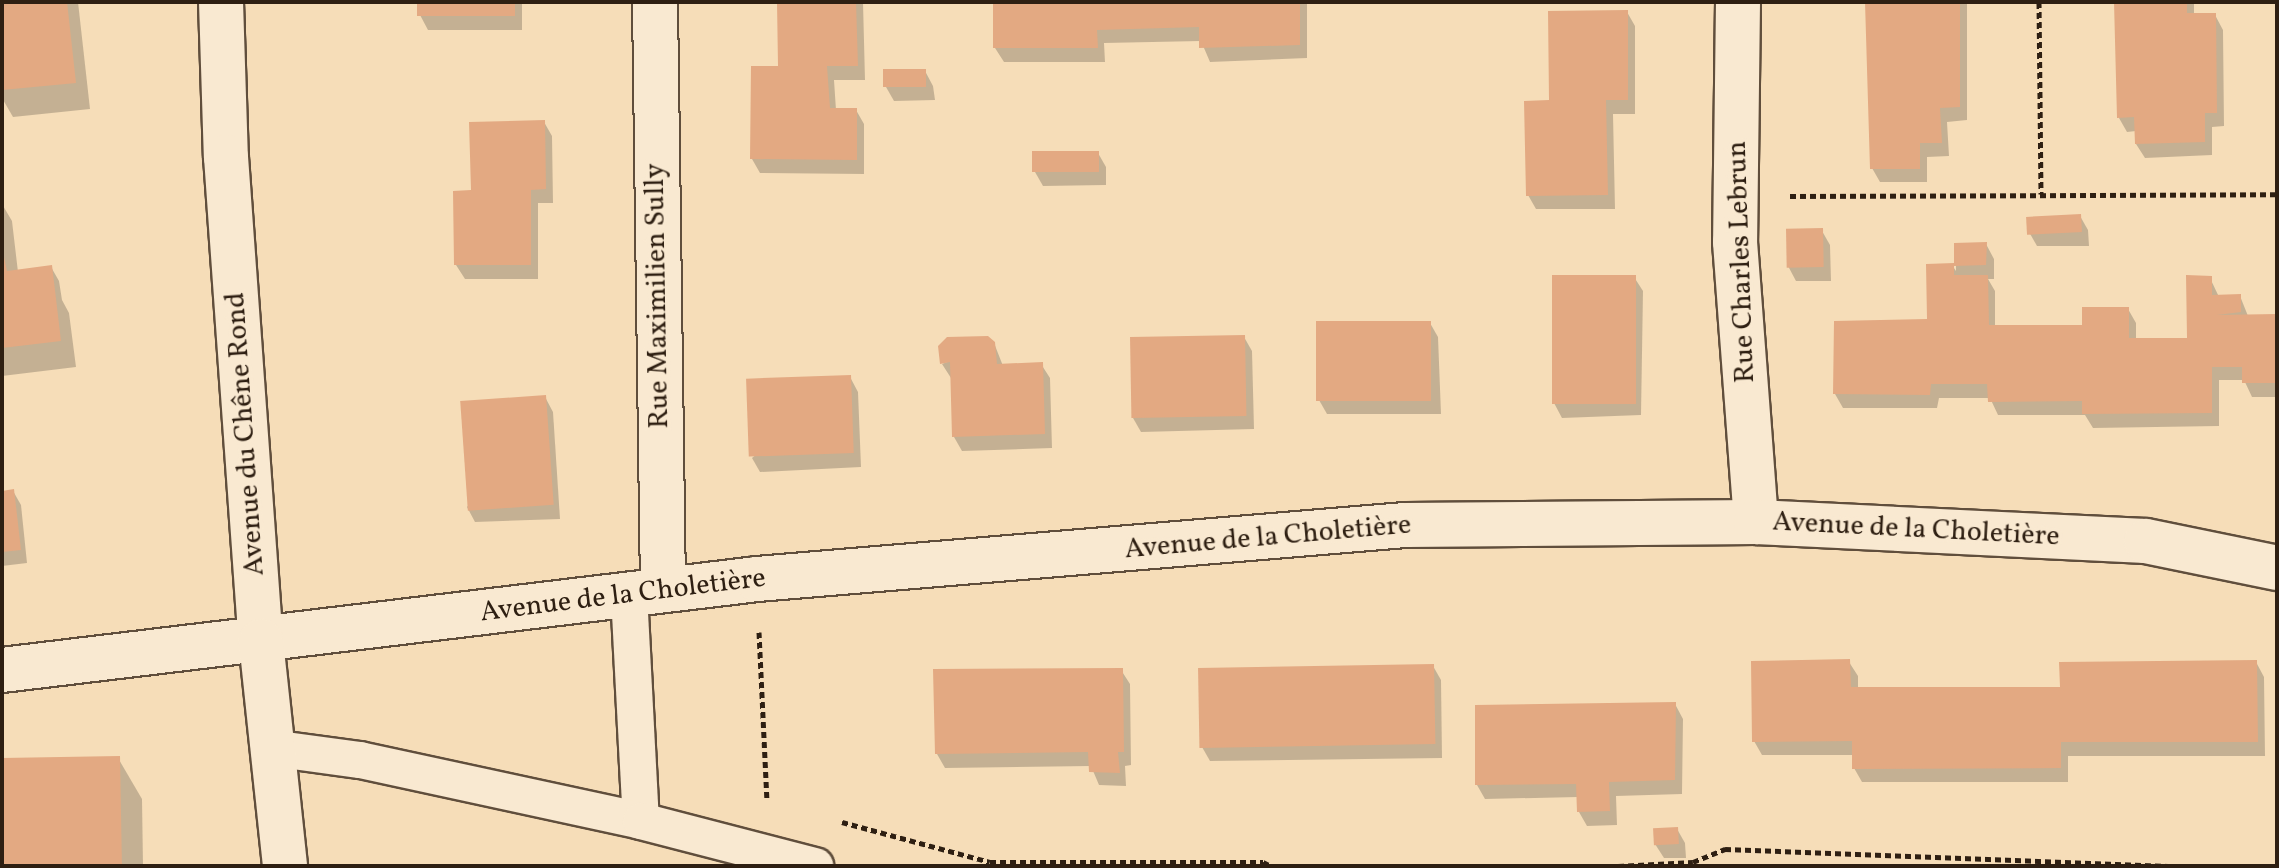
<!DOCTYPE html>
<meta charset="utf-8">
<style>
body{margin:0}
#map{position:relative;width:2279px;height:868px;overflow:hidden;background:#f6ddb8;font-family:Vollkorn,serif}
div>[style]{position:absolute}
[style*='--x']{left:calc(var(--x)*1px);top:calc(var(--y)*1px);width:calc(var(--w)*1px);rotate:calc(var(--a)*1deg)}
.shadow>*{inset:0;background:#0003}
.building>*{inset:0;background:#e3a982;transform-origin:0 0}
.path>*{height:5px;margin-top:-2.5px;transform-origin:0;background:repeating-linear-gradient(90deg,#2e1f12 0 6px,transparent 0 10px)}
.roads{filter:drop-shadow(2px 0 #604e3c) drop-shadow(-2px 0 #604e3c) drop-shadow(0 2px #604e3c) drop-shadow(0 -2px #604e3c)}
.service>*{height:36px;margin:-18px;padding:0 18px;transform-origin:18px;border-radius:18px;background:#f9e9d1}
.minor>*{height:44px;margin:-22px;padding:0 22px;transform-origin:22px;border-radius:22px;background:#f9e9d1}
.secondary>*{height:44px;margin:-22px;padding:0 22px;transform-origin:22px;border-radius:22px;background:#f9e9d1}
span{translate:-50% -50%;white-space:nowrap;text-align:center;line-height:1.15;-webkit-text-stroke:7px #f9e9d1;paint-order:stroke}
.street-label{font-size:28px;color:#2e1f12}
.frame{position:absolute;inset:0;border:4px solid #2e1f12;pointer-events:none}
</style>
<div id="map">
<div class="shadow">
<div style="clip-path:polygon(2px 2px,78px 2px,90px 109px,13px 117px,2px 98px)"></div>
<div style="clip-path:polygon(419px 2px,522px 2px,522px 30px,428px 30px,420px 15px)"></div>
<div style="clip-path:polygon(779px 2px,863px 2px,865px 80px,834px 80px,836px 110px,856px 110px,864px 124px,864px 174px,760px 173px,752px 159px,780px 68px)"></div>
<div style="clip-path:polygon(995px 2px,1307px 2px,1307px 58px,1210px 62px,1201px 41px,1104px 43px,1105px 62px,1004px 62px,995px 48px)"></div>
<div style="clip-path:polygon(1867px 2px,1967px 2px,1967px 120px,1947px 122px,1949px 156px,1927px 157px,1927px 182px,1880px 182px,1872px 168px)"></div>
<div style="clip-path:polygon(2115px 2px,2194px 2px,2194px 15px,2215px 15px,2223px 30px,2224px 126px,2212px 127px,2212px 155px,2145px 158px,2136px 144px,2136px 131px,2127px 132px,2119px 118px)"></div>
<div style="clip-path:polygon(1627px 12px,1635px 26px,1635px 114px,1613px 114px,1615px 209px,1536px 209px,1528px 195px,1551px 102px)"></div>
<div style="clip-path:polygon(925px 71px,933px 86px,935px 100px,894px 101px,886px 87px)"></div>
<div style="clip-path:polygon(544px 122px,552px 136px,553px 203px,538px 203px,538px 279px,465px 279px,456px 265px,473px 192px)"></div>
<div style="clip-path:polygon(1098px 153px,1106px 167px,1106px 185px,1043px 186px,1035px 172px)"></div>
<div style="clip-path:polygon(2px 204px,12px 221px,18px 272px,51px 267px,59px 281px,62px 300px,69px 313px,76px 367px,2px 376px)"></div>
<div style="clip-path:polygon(2080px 216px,2088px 230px,2089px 246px,2037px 246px,2029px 232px)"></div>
<div style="clip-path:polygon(1822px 231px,1830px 245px,1831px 281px,1796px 281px,1788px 266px)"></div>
<div style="clip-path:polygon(1986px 244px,1994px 259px,1994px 279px,1988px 279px,1995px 291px,1995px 327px,2084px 327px,2128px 309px,2136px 323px,2136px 340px,2189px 340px,2210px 278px,2219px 297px,2240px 296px,2248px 316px,2277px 316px,2277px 397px,2252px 397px,2244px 380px,2219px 380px,2219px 426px,2093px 428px,2085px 415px,1998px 415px,1990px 398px,1939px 398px,1937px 408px,1843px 408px,1835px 394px,1929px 321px,1952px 265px,1956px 271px,1956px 245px)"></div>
<div style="clip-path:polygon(1634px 277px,1643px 291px,1641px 415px,1562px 418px,1554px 403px)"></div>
<div style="clip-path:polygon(1430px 323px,1438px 337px,1441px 414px,1327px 414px,1319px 400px)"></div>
<div style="clip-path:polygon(1244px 337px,1252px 351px,1254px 429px,1141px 432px,1133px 418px)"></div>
<div style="clip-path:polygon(994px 343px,1003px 366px,1041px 364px,1050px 378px,1052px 448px,962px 451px,954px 437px,951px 378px,942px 364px)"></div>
<div style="clip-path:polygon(850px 377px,858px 392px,861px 467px,760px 472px,752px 458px)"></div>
<div style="clip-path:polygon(545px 397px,553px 412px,560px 519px,475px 522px,467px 507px)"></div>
<div style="clip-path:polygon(13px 491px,21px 505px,27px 563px,2px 566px,2px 493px)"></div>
<div style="clip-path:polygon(1849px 662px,1858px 676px,1858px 689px,2062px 689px,2256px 662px,2264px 677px,2265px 756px,2068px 756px,2068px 782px,1862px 782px,1854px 768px,1854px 755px,1762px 755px,1754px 741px)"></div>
<div style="clip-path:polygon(1433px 666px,1441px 680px,1442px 758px,1210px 761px,1202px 747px)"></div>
<div style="clip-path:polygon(1121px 670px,1130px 684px,1131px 765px,1125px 766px,1126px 786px,1099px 785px,1091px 766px,945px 768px,937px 754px)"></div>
<div style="clip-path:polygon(1675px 704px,1683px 719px,1682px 794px,1616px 796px,1617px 825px,1587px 826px,1579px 812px,1578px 797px,1485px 799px,1477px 785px)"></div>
<div style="clip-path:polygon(118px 758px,142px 799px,143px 866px,2px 866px,2px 761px)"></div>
<div style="clip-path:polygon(1677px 829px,1685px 843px,1686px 858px,1664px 858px,1655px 844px)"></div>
</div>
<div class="building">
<div style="clip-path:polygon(2px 2px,67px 2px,76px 83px,2px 90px)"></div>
<div style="left:417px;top:2px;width:98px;height:14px"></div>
<div style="clip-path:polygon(777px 2px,856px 2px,858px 66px,827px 66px,830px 108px,857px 108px,857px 160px,750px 159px,751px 66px,778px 66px)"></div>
<div style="clip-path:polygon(993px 2px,1300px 2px,1300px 45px,1199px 48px,1199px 27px,1097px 30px,1098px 48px,993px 48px)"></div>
<div style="clip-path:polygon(1865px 2px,1960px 2px,1960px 107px,1940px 108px,1942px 143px,1920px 143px,1920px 169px,1870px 169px)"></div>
<div style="clip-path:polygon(2114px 2px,2187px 2px,2187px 13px,2216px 13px,2217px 113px,2205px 113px,2205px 142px,2135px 144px,2134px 117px,2117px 118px)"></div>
<div style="clip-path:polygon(1628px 10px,1628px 100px,1606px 100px,1608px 195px,1526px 196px,1524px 101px,1549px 100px,1548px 11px)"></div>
<div style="left:883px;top:69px;width:43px;height:18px"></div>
<div style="clip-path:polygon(545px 120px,546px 189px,531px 190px,531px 265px,454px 265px,453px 191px,471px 190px,469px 122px)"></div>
<div style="left:1099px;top:151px;width:21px;height:67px;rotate:90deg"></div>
<div style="left:2081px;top:214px;width:18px;height:55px;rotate:87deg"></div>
<div style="left:1823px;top:228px;width:39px;height:37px;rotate:89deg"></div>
<div style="clip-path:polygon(1987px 242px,1986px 265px,1954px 266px,1954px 275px,1988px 275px,1989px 325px,2082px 325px,2082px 307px,2129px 307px,2129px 338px,2187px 338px,2186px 275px,2212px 276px,2212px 295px,2241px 294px,2241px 312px,2217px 315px,2277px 314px,2277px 383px,2242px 383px,2242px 367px,2212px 367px,2212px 413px,2082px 414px,2082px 401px,1988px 402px,1987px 384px,1931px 384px,1930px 395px,1833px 394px,1834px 321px,1927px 319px,1926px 264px,1954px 263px,1954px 243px)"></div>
<div style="clip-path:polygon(2px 248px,7px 271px,52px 265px,61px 341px,2px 348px)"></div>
<div style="left:1552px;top:275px;width:84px;height:129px"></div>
<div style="left:1316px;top:321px;width:115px;height:80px"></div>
<div style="left:1245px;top:335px;width:81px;height:115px;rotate:89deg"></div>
<div style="clip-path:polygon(988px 336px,995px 342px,997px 364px,1043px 362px,1045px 434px,952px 437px,950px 362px,940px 364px,938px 346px,947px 337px)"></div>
<div style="left:851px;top:375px;width:78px;height:105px;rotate:88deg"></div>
<div style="left:546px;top:395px;width:110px;height:86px;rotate:86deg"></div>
<div style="clip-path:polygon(14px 489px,21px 550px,2px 552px,2px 491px)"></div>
<div style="clip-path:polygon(1850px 659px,1851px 687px,2060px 687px,2059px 662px,2257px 660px,2258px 742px,2061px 742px,2061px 768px,1852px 769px,1852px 741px,1752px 742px,1751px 661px)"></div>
<div style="left:1434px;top:664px;width:80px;height:236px;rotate:89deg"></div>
<div style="clip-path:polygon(1123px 668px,1124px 752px,1118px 752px,1120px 773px,1089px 772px,1088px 752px,935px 754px,933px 669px)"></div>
<div style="clip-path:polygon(1676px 702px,1675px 780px,1609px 782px,1610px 811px,1577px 812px,1576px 784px,1475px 785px,1475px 705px)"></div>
<div style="left:120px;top:756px;width:110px;height:118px;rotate:89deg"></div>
<div style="left:1678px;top:827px;width:17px;height:25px;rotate:87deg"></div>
</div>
<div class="path">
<div style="--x:2039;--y:2;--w:192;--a:89.4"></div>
<div style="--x:1790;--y:196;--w:487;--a:-0.2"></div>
<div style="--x:759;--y:632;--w:169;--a:87.3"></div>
<div style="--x:842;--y:822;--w:153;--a:15.1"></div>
<div style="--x:990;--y:862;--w:273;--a:0"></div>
<div style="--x:1263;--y:862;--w:9;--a:27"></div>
<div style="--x:1618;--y:866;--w:75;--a:-3.1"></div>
<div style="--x:1693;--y:862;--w:35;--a:-22"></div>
<div style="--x:1725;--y:849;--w:450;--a:2.2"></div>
</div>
<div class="roads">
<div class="service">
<div style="--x:629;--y:594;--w:227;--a:87"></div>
<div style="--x:271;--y:748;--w:90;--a:7.7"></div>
<div style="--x:360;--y:760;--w:288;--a:12.2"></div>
<div style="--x:641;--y:821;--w:180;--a:14.5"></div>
</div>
<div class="minor">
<div style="--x:655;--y:2;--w:588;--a:89.22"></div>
<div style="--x:1738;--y:2;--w:240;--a:90.7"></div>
<div style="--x:1735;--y:242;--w:281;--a:85.7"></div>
<div style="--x:2;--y:670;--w:760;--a:-6.87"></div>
<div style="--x:757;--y:579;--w:651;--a:-4.76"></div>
<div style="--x:1406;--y:525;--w:350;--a:-0.5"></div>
<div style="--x:1756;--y:522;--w:390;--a:2.8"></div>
<div style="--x:2146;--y:541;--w:134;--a:11.6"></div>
</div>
<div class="secondary">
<div style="--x:221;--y:2;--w:155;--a:88.2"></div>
<div style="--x:226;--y:157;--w:485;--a:85.9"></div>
<div style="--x:261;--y:641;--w:226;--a:83.9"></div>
</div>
</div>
<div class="street-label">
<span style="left:1742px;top:262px;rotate:-92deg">Rue Charles Lebrun</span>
<span style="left:658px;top:296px;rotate:-91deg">Rue Maximilien Sully</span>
<span style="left:246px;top:434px;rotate:-94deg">Avenue du Chêne Rond</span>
<span style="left:1916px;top:530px;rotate:3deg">Avenue de la Choletière</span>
<span style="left:1268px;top:538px;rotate:-5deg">Avenue de la Choletière</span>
<span style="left:623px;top:596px;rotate:-7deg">Avenue de la Choletière</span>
</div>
<div class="frame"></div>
</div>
